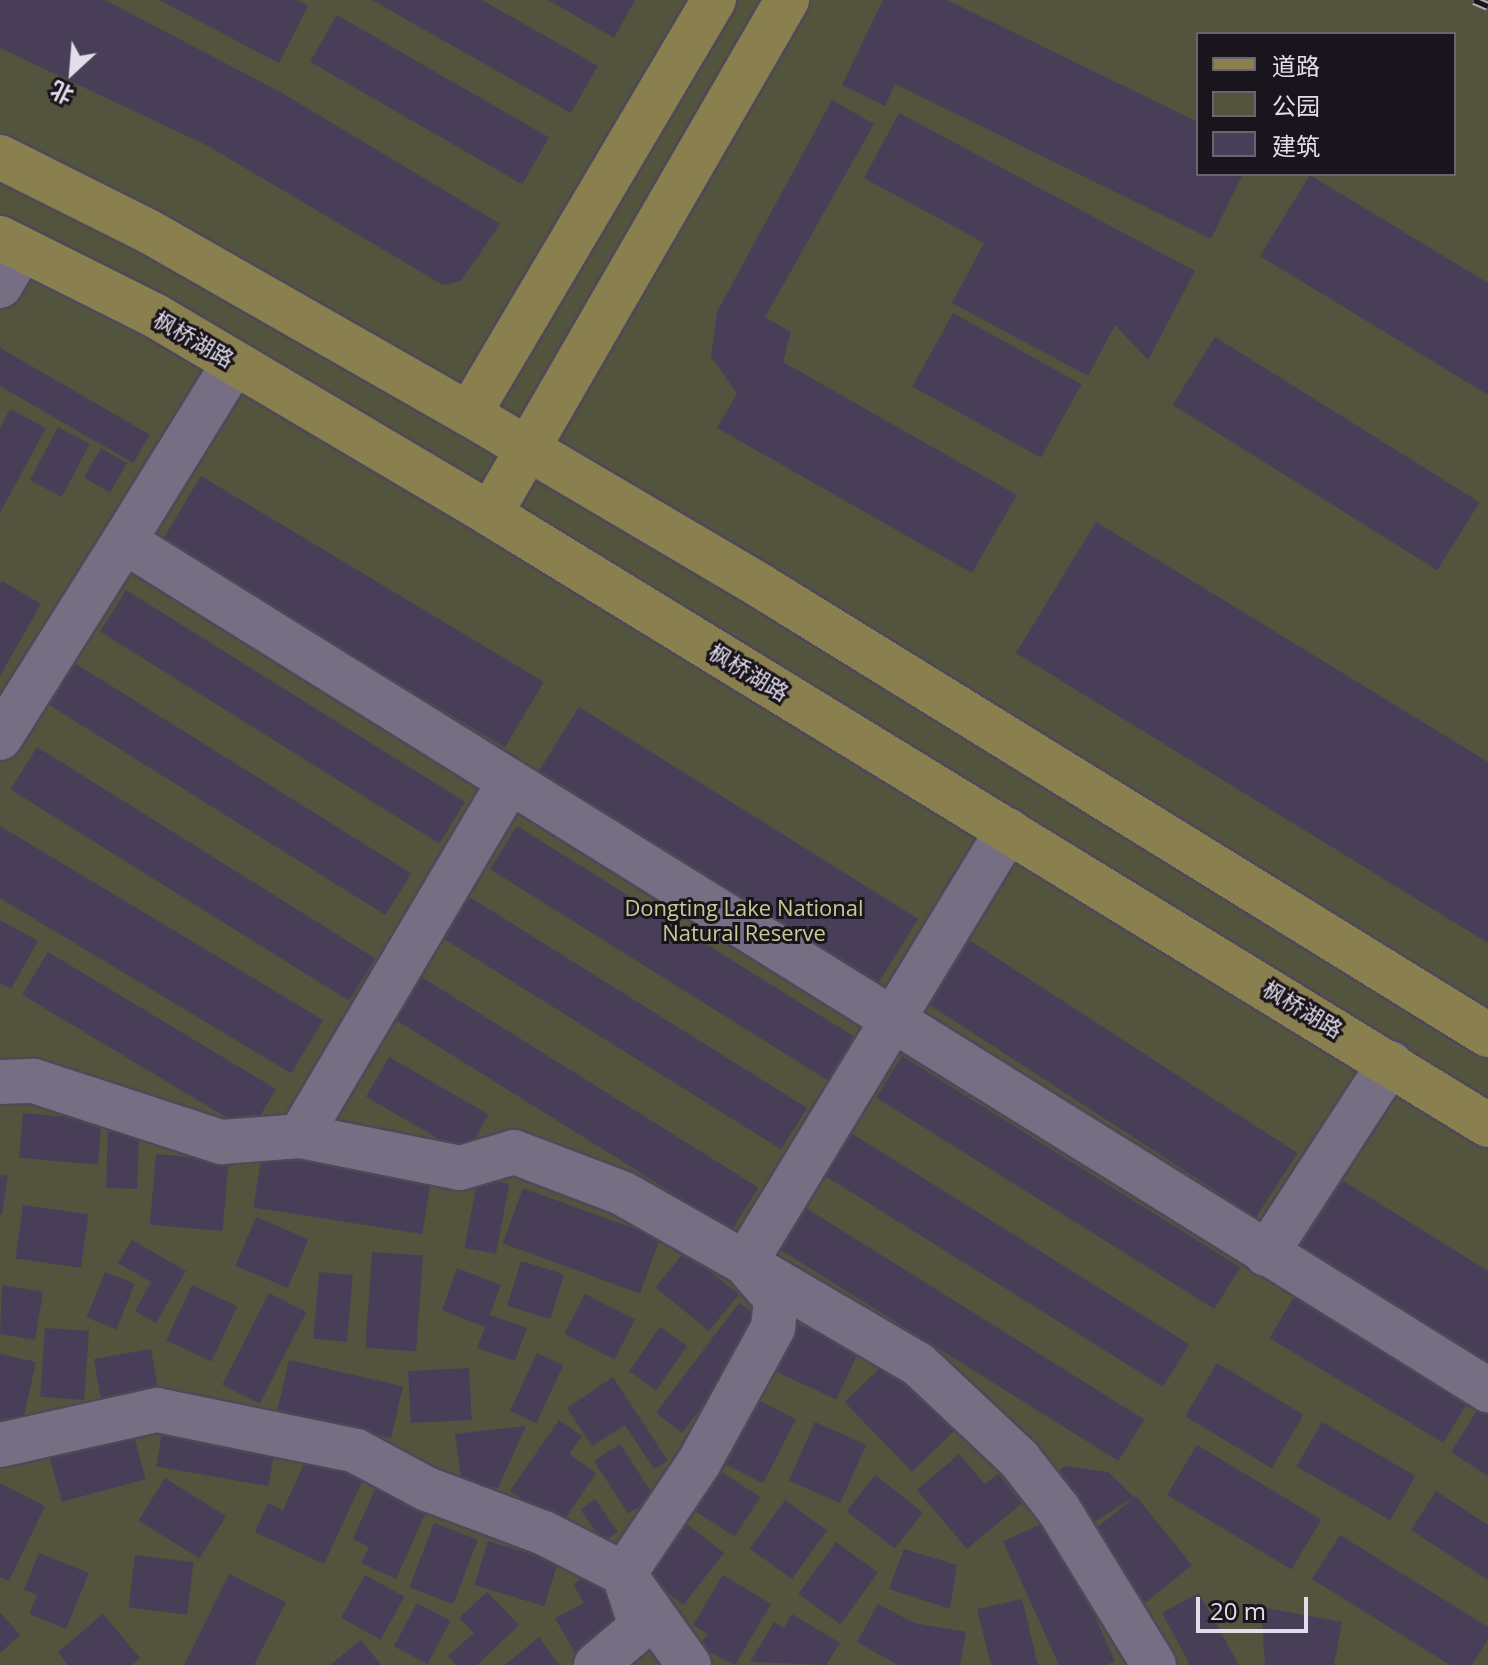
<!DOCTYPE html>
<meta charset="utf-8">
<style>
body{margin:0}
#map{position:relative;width:1488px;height:1665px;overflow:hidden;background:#322b3d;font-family:"Open Sans","Noto Sans SC",sans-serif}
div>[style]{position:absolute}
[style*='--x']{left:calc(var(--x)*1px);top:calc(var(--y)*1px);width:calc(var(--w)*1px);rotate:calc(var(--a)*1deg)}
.green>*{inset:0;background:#52543d}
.building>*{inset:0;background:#493e58;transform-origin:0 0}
.roads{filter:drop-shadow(2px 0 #4e4857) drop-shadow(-2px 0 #4e4857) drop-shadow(0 2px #4e4857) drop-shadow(0 -2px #4e4857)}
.minor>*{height:44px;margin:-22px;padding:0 22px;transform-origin:22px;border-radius:22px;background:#766e83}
.major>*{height:44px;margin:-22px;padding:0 22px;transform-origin:22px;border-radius:22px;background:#8a7f4e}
.rail>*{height:9px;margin-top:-4.5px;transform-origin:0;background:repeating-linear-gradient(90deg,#19151d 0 18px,#afaab7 0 36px);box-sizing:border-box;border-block:2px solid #afaab7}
span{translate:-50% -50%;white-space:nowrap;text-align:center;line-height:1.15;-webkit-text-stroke:6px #19151d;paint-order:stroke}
.street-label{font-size:22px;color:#e2dde9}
.park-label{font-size:22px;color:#c6cb91}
.legend{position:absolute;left:1196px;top:32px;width:260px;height:144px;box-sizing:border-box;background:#19151d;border:2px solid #69656f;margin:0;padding:10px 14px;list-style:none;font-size:24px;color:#e2dde9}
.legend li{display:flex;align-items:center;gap:16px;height:40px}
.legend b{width:40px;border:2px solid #69656f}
.north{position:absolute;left:32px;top:32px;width:80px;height:80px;-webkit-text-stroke:6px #19151d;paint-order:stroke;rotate:206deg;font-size:22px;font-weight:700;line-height:32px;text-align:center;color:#e2dde9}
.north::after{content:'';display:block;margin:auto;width:28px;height:36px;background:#e2dde9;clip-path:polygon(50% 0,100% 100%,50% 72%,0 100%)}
.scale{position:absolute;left:1196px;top:1597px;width:112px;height:36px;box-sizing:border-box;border:4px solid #e2dde9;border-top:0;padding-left:10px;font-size:24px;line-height:28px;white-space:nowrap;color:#e2dde9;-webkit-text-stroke:6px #19151d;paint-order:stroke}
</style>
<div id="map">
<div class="green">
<div style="clip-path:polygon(evenodd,0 0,1488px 0,1488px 1665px,0 1665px,0 0,1198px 34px,1454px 34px,1454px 174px,1198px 174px,1198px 34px)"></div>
</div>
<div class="building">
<div style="clip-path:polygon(0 0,105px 0,282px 93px,500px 224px,461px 281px,443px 285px,206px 145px,0 48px)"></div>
<div style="clip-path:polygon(159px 0,297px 0,308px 6px,279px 63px)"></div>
<div style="clip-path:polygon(372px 0,482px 0,598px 66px,571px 113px)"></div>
<div style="clip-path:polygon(548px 0,635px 0,614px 38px)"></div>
<div style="clip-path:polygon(883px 0,947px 0,1198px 122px,1198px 174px,1243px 174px,1211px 239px,895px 84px,885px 106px,842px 85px)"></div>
<div style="left:337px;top:15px;width:245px;height:54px;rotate:30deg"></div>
<div style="clip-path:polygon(832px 100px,874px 124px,765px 317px,791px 332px,783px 362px,1017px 495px,972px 573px,717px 428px,737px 394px,711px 356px,717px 312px)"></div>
<div style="clip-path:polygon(899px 113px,1195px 271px,1148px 360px,1115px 325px,1088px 376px,952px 303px,984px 243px,864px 178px)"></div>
<div style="clip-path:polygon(1310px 175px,1488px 283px,1488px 395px,1260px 256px)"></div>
<div style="left:953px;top:313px;width:147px;height:84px;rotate:29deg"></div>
<div style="left:1215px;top:337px;width:312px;height:80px;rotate:32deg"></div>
<div style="left:0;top:348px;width:173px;height:33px;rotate:30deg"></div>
<div style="clip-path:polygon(10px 409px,46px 428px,0 513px,0 428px)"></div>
<div style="left:58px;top:427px;width:36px;height:60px;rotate:28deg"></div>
<div style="left:101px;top:448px;width:30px;height:34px;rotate:30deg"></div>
<div style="left:201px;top:476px;width:400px;height:76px;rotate:31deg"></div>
<div style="clip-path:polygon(1096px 522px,1488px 762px,1488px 943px,1016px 653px)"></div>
<div style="clip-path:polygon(2px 581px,41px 604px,0 676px,0 584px)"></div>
<div style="left:126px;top:590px;width:400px;height:49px;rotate:32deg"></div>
<div style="left:73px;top:662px;width:399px;height:49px;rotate:32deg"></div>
<div style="left:579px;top:707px;width:400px;height:75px;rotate:32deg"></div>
<div style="left:37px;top:747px;width:399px;height:50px;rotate:32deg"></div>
<div style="left:0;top:826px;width:377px;height:62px;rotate:31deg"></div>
<div style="left:517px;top:826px;width:399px;height:51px;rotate:32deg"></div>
<div style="left:468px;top:896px;width:400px;height:49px;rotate:32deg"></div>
<div style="clip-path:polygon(0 920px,38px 941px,11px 989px,0 983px)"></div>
<div style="left:963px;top:936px;width:399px;height:76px;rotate:33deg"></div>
<div style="left:48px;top:952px;width:266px;height:50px;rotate:31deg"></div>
<div style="left:420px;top:976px;width:399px;height:50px;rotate:32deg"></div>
<div style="left:902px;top:1056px;width:399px;height:49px;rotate:32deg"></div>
<div style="left:389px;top:1057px;width:115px;height:46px;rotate:30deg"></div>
<div style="left:23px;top:1113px;width:79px;height:45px;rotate:5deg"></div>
<div style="left:108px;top:1132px;width:31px;height:56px;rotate:2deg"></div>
<div style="left:851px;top:1133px;width:399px;height:50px;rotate:32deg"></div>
<div style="left:262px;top:1153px;width:171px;height:55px;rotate:9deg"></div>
<div style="left:156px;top:1154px;width:73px;height:71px;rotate:5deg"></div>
<div style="clip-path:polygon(0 1175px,8px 1176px,2px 1214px,0 1214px)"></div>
<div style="clip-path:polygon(1337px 1177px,1488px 1271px,1488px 1373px,1291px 1251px)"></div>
<div style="left:478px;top:1178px;width:32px;height:71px;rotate:11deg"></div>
<div style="left:523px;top:1188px;width:146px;height:59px;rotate:20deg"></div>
<div style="left:23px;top:1205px;width:66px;height:54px;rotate:8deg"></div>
<div style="left:806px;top:1208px;width:399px;height:49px;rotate:32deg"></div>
<div style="left:256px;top:1217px;width:57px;height:53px;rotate:23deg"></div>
<div style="clip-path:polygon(132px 1240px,186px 1271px,156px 1323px,135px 1311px,151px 1282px,118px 1263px)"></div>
<div style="left:685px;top:1251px;width:69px;height:47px;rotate:39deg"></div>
<div style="left:372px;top:1252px;width:51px;height:96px;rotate:4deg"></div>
<div style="left:521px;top:1261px;width:45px;height:47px;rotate:17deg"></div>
<div style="clip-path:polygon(457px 1268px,501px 1285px,490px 1315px,527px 1328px,515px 1361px,477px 1348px,485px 1327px,442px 1310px)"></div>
<div style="left:105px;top:1272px;width:32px;height:49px;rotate:22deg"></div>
<div style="left:319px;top:1272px;width:34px;height:67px;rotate:5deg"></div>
<div style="clip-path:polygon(2px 1285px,43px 1292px,35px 1340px,0 1334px)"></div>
<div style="left:192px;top:1285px;width:50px;height:61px;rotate:25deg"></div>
<div style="left:269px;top:1293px;width:42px;height:103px;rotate:27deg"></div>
<div style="left:585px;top:1294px;width:56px;height:45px;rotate:27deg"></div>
<div style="left:1294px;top:1297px;width:203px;height:48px;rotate:31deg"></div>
<div style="clip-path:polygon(739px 1303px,752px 1312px,753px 1339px,682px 1433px,656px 1413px)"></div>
<div style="left:793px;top:1322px;width:72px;height:52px;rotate:25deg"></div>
<div style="left:660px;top:1327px;width:33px;height:54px;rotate:35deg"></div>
<div style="left:45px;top:1328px;width:44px;height:69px;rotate:4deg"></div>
<div style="left:151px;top:1349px;width:47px;height:58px;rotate:80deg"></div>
<div style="left:537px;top:1353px;width:29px;height:64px;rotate:25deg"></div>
<div style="clip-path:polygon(0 1354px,36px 1362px,22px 1425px,0 1420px)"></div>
<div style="left:289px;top:1360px;width:117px;height:53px;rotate:13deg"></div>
<div style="left:887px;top:1361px;width:97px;height:59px;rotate:46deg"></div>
<div style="left:1217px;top:1363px;width:101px;height:62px;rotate:31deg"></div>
<div style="left:469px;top:1368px;width:52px;height:61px;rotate:87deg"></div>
<div style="clip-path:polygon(613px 1377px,668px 1461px,654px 1469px,625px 1425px,592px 1446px,567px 1408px)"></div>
<div style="left:754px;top:1398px;width:47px;height:72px;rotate:27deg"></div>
<div style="clip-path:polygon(1478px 1409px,1488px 1415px,1488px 1476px,1451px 1452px)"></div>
<div style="clip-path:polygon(559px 1420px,582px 1436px,569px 1454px,596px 1473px,561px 1525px,510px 1491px)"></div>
<div style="left:815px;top:1422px;width:56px;height:64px;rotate:24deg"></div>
<div style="left:1322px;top:1422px;width:108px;height:51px;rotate:30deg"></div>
<div style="clip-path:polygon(526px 1426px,498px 1488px,462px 1484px,455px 1434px)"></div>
<div style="left:163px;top:1428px;width:114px;height:39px;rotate:10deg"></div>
<div style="left:133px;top:1432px;width:49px;height:87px;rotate:75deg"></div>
<div style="left:620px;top:1444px;width:63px;height:31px;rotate:57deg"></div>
<div style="left:1197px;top:1445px;width:145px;height:58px;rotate:31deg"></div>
<div style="clip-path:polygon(959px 1454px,985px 1484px,998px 1474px,1022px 1503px,967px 1549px,917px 1490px)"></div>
<div style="clip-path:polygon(308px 1455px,363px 1480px,324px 1564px,255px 1532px,268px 1503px,283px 1510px)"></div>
<div style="clip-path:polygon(1064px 1466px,1108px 1472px,1134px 1497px,1094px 1522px,1050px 1481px)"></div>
<div style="left:720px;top:1471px;width:48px;height:47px;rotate:33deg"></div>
<div style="left:875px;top:1475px;width:61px;height:46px;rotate:38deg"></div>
<div style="left:165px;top:1478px;width:72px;height:50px;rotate:32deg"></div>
<div style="clip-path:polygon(0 1483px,45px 1506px,9px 1581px,0 1577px)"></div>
<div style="clip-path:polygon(376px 1487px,427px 1510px,396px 1579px,361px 1563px,369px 1547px,353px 1539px)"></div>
<div style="clip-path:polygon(1436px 1491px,1488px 1525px,1488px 1580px,1411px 1530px)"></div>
<div style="left:1136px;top:1496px;width:89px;height:73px;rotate:51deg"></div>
<div style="left:595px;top:1499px;width:40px;height:18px;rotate:55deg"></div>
<div style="left:785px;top:1500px;width:52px;height:60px;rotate:36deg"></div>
<div style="clip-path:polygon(1051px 1520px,1115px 1661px,1106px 1665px,1059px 1665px,1003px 1541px)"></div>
<div style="left:683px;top:1521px;width:52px;height:66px;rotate:38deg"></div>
<div style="left:434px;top:1523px;width:47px;height:69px;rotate:21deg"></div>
<div style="clip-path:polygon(1340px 1535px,1488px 1627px,1488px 1639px,1472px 1665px,1450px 1665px,1312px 1579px)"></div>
<div style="left:488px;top:1541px;width:73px;height:46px;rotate:17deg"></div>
<div style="left:836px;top:1542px;width:52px;height:64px;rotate:36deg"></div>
<div style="clip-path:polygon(904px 1549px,957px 1565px,950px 1609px,889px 1589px)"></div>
<div style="clip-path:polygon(39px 1553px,89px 1573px,66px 1629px,29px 1614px,37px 1595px,24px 1590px)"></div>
<div style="left:135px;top:1555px;width:59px;height:53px;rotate:7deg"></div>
<div style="clip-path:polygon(598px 1570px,628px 1623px,575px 1653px,555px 1618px,584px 1603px,573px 1584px)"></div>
<div style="clip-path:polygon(229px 1574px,286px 1602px,254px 1665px,184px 1665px)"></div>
<div style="left:365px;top:1575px;width:45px;height:49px;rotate:29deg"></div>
<div style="clip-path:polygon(723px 1575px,771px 1604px,735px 1665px,699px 1647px,707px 1634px,693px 1625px)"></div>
<div style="clip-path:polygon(487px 1592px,519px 1625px,477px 1665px,456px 1665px,448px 1656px,474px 1633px,459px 1618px)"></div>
<div style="clip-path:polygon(1199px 1593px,1239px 1665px,1190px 1665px,1162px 1613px)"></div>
<div style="clip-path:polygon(1022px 1599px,1038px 1665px,991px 1665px,977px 1609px)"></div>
<div style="left:417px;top:1603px;width:38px;height:49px;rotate:28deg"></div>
<div style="clip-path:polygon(878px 1604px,914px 1623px,966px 1632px,960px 1665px,898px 1665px,857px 1642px)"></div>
<div style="clip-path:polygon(1261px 1607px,1342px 1622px,1334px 1665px,1265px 1665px)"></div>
<div style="clip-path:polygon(0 1612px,20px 1635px,0 1653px)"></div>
<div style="clip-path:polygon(103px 1614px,140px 1658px,132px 1665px,68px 1665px,58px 1652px)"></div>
<div style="clip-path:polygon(792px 1614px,840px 1643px,826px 1665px,750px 1662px,774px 1622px,784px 1628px)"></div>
<div style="clip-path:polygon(539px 1637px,559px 1665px,505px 1665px)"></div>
<div style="clip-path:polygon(361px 1640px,381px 1665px,330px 1665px)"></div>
</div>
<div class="roads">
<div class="minor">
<div style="--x:0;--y:286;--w:43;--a:-59.3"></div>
<div style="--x:234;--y:363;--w:209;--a:121.7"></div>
<div style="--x:124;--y:541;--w:1607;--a:31.9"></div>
<div style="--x:0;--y:738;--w:233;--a:-57.8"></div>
<div style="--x:1008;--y:830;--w:507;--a:121.27"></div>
<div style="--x:745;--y:1263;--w:200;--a:30.3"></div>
<div style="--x:918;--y:1364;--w:139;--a:43.2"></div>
<div style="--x:1019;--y:1459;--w:65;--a:51.9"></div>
<div style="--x:1059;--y:1510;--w:182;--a:58.5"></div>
<div style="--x:0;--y:1082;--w:34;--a:-2"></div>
<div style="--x:34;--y:1081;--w:197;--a:18.1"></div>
<div style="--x:221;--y:1142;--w:79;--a:-4.3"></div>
<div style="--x:300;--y:1136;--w:412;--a:-59.4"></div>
<div style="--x:300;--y:1136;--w:163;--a:11.3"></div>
<div style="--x:460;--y:1168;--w:56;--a:-16.5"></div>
<div style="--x:514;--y:1152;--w:116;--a:20.8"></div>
<div style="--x:622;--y:1193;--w:142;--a:29.6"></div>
<div style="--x:745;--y:1263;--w:48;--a:49.3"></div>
<div style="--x:776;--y:1299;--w:29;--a:96"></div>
<div style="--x:773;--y:1328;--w:152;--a:118.8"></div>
<div style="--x:700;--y:1461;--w:136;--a:123.9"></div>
<div style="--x:624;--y:1574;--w:56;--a:72.2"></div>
<div style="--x:641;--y:1627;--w:59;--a:139.8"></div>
<div style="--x:1266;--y:1254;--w:228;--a:-57"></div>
<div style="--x:0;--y:1445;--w:161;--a:-12.6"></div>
<div style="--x:157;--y:1410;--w:203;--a:11.6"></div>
<div style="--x:356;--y:1451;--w:81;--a:28.2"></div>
<div style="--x:427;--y:1489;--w:125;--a:20.6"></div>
<div style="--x:544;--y:1533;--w:90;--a:27.1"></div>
<div style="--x:624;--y:1574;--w:112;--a:54.5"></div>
</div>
<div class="major">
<div style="--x:0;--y:157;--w:165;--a:26.6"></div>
<div style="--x:148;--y:231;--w:369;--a:29.7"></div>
<div style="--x:469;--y:414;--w:337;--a:30.5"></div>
<div style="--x:759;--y:585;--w:857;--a:31.69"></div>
<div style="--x:0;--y:238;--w:172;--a:26.6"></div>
<div style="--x:154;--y:315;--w:391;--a:30.6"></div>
<div style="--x:490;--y:514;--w:1170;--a:31.48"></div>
<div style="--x:469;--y:414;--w:481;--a:-59.4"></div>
<div style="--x:490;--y:514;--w:594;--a:-59.98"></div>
</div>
</div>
<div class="rail">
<div style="--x:1474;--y:0;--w:15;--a:23"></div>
</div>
<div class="street-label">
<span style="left:194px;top:339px;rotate:30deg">枫桥湖路</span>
<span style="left:749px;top:672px;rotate:31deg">枫桥湖路</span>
<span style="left:1303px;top:1009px;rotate:31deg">枫桥湖路</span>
</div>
<div class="park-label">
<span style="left:744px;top:920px">Dongting Lake National<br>Natural Reserve</span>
</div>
<ul class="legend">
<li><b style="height:10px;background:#8a7f4e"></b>道路</li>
<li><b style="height:22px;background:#52543d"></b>公园</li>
<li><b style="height:22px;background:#493e58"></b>建筑</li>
</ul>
<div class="north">北</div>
<div class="scale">20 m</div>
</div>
